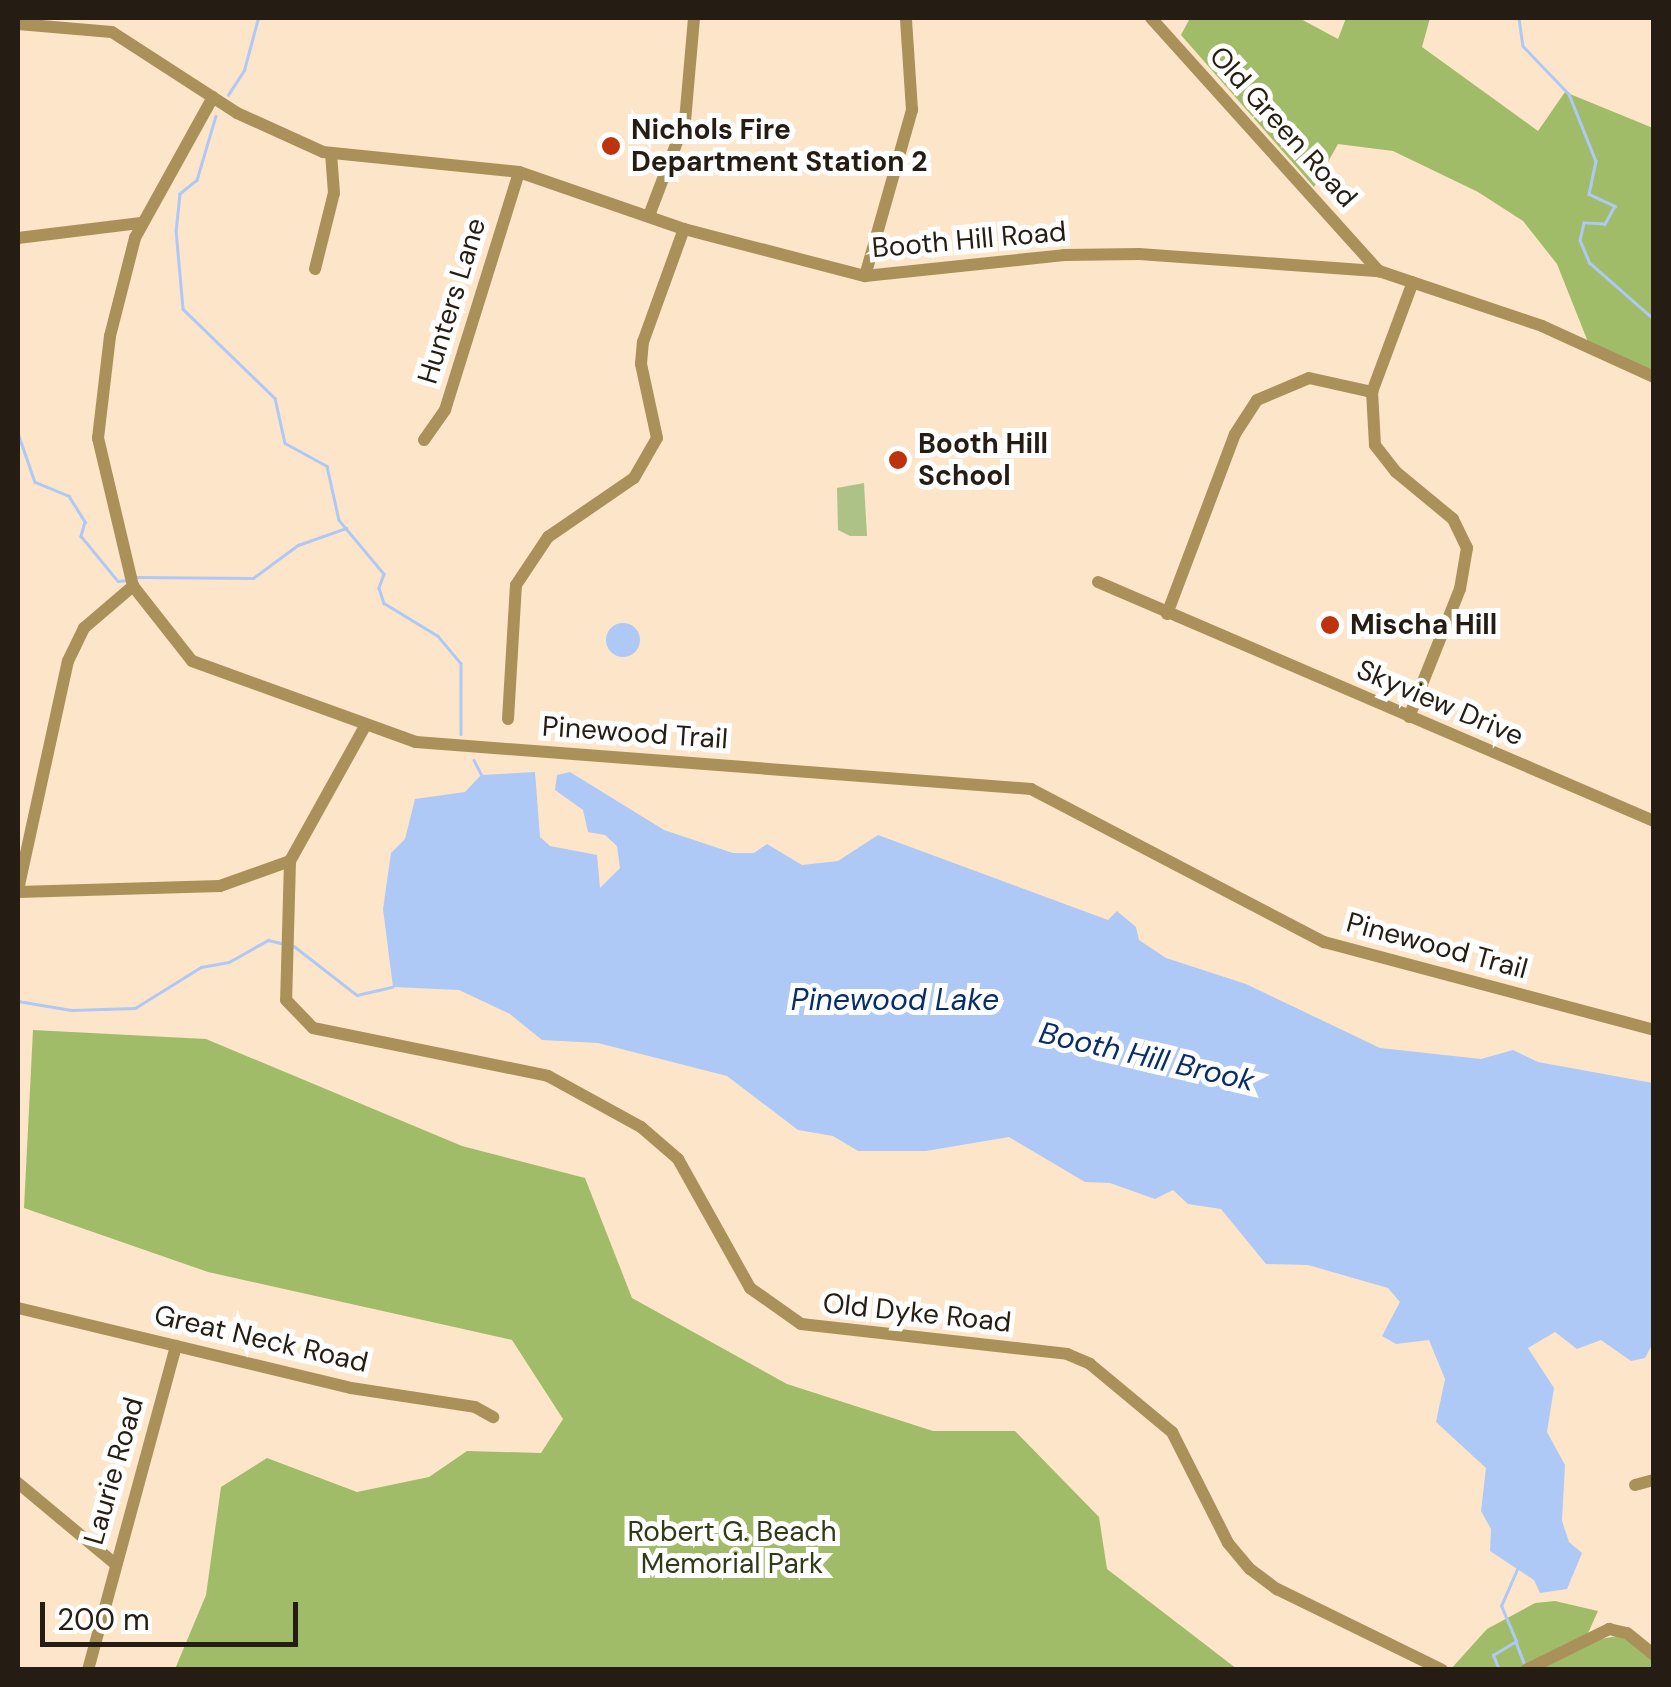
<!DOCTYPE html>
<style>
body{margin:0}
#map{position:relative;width:1671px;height:1687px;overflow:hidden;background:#fde5c9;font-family:"DM Sans",sans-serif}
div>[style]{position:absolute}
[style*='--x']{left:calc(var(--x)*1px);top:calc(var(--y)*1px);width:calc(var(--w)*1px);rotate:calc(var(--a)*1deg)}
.green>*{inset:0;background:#adc287}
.forest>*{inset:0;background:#a1bc68}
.water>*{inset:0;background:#aec9f6}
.round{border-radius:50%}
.stream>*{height:2.5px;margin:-1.25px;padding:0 1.25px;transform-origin:1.25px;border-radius:1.25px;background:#aec9f6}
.minor>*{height:12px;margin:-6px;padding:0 6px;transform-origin:6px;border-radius:6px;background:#aa915a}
.dots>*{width:28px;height:28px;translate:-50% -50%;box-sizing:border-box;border:5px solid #fff;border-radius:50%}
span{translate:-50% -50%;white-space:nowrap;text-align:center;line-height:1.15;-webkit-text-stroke:10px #fff;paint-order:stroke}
.street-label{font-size:28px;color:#251d13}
.poi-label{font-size:28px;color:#251d13;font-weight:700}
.left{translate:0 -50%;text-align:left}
.park-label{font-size:28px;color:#2f3a16}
.water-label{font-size:30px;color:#072d6b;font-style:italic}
.frame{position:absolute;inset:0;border:20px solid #251d13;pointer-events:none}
.scale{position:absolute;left:40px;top:1602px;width:258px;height:45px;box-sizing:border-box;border:5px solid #251d13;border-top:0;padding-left:12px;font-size:30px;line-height:35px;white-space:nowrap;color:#251d13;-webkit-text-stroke:8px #fff;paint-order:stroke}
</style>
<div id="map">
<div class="green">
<div style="clip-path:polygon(864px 483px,867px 536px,850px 536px,838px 530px,837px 488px)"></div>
</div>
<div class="forest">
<div style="clip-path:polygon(1190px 18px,1299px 18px,1338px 39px,1346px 18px,1430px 18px,1422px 47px,1538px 131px,1565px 92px,1653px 128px,1653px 372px,1590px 347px,1557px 264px,1523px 221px,1478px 192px,1393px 151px,1338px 144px,1314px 187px,1181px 35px)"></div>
<div style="clip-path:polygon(33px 1030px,206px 1039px,462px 1146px,585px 1178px,632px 1298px,787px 1384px,933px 1431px,1015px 1431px,1099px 1517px,1107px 1569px,1237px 1669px,175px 1669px,206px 1595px,221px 1487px,267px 1458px,357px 1492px,429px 1477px,467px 1451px,541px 1453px,563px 1419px,512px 1340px,208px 1272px,24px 1208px)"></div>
<div style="clip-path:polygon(1555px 1601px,1598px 1611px,1584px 1642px,1623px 1635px,1653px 1659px,1653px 1669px,1450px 1670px,1487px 1629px,1535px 1603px)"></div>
</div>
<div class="water">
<div class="round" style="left:606px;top:623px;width:34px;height:34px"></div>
<div style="clip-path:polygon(535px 772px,540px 837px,550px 846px,597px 855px,600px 888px,620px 868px,617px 846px,605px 835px,588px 832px,583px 810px,555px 790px,557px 775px,570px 772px,664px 830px,733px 853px,754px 853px,767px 844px,802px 865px,838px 861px,878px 835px,1108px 920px,1117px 911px,1136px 927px,1139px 940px,1166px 958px,1246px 984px,1380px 1048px,1481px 1059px,1513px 1050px,1538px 1062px,1653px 1083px,1653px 1343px,1645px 1358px,1631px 1361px,1601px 1340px,1577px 1349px,1555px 1332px,1528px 1348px,1554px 1388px,1547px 1432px,1565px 1465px,1562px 1521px,1569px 1542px,1582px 1553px,1567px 1589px,1540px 1593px,1534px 1580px,1490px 1551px,1491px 1529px,1481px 1511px,1486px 1468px,1436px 1422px,1445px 1379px,1429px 1340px,1396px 1344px,1382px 1336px,1400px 1302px,1388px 1288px,1308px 1265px,1266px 1264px,1221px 1209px,1188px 1204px,1173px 1190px,1155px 1199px,1110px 1183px,1085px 1182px,1009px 1137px,926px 1151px,858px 1151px,833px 1136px,798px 1130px,727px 1076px,598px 1043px,542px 1040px,510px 1014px,459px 990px,393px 987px,383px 909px,391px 853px,405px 839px,415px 799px,465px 792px,481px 775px)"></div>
</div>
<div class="stream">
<div style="--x:1519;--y:18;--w:28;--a:82"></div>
<div style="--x:1523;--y:46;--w:66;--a:46.2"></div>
<div style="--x:1569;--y:94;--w:72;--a:68.1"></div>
<div style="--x:1596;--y:161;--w:34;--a:102"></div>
<div style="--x:1589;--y:194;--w:29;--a:25"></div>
<div style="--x:1615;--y:206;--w:21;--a:119"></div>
<div style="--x:1605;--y:224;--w:21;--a:-177"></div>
<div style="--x:1584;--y:223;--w:17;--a:103"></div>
<div style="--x:1580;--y:240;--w:25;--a:67"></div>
<div style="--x:1590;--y:263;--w:85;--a:41.2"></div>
<div style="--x:228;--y:95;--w:30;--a:-57"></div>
<div style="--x:244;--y:70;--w:54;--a:-74.9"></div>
<div style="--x:216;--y:116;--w:67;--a:106.5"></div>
<div style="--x:197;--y:180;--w:22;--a:141"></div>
<div style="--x:180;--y:194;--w:36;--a:96"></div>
<div style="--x:176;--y:230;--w:79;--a:84.9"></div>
<div style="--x:183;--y:309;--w:128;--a:44.1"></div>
<div style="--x:275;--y:398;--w:46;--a:77.5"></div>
<div style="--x:285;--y:443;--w:48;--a:28.7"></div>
<div style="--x:327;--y:466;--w:55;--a:77.5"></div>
<div style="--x:339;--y:520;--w:70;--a:50.2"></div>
<div style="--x:384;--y:574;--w:15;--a:110"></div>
<div style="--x:379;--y:588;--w:16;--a:72"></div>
<div style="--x:384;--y:603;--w:63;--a:31.4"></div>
<div style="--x:438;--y:636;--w:35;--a:50"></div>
<div style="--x:461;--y:663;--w:71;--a:90"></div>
<div style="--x:18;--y:433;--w:52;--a:70.9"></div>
<div style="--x:35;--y:482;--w:37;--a:22"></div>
<div style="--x:69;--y:496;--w:31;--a:58"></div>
<div style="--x:85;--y:522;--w:15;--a:106"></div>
<div style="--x:81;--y:536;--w:58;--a:50.6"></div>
<div style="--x:118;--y:581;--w:9;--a:-6"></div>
<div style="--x:134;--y:577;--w:119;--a:0.5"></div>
<div style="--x:253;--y:578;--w:56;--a:-36.3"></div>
<div style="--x:298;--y:545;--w:51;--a:-19.5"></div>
<div style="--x:474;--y:760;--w:18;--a:63"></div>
<div style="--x:294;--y:946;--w:80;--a:37.9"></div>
<div style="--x:357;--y:995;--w:36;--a:-13"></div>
<div style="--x:18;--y:1001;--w:55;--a:9.5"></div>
<div style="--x:72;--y:1010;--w:63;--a:-1.8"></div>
<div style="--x:135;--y:1008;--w:78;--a:-31.8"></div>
<div style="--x:201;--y:967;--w:28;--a:-10"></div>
<div style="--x:229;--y:962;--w:45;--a:-29.4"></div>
<div style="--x:268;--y:940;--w:13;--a:13"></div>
<div style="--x:1516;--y:1642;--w:22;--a:69"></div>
<div style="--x:1499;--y:1670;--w:16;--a:-112"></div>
<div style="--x:1493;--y:1655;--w:27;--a:-31"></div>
<div style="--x:1516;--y:1641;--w:38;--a:-113"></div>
<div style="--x:1501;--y:1606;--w:43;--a:-66.4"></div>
</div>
<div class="minor">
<div style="--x:1151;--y:18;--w:341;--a:48"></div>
<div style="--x:18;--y:24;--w:94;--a:4.9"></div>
<div style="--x:112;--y:32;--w:149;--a:32.9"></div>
<div style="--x:237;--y:113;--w:94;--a:24.4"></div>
<div style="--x:323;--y:152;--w:197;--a:5.8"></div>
<div style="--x:519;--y:172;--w:175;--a:19.1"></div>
<div style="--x:684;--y:229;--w:187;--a:14.6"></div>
<div style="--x:865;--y:276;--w:200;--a:-6"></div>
<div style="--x:1064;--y:255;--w:75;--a:-0.8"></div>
<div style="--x:1139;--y:254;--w:241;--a:4.1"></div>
<div style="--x:1379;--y:271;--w:172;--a:18.6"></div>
<div style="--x:1542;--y:326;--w:123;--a:24.5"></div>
<div style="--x:213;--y:97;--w:161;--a:119"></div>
<div style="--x:135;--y:238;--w:101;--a:104.3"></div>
<div style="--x:110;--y:336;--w:103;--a:96.7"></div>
<div style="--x:98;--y:438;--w:152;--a:76.7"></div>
<div style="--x:133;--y:586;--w:95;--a:51.8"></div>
<div style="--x:192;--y:661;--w:238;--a:19.9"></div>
<div style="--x:416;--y:742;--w:617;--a:4.37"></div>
<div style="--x:1031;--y:789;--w:331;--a:27.6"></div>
<div style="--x:1324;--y:942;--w:342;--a:14.9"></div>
<div style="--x:650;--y:213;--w:98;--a:-69.2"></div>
<div style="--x:685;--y:121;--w:103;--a:-85"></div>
<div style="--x:18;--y:238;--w:124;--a:-7"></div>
<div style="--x:315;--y:269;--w:78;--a:-76"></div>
<div style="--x:334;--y:193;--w:40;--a:-94.3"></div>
<div style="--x:865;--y:276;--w:173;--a:-74.2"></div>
<div style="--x:912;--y:110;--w:91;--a:-93.8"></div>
<div style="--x:424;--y:440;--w:37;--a:-55"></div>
<div style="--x:445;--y:410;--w:249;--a:-72.7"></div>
<div style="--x:1098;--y:582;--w:605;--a:23.26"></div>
<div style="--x:1167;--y:614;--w:192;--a:-69.3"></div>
<div style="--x:1235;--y:434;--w:40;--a:-57.1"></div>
<div style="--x:1257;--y:400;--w:56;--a:-22.9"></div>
<div style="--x:1309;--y:378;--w:65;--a:12.5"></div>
<div style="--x:1409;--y:717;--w:138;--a:-68.3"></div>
<div style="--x:1460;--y:589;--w:42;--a:-80.3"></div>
<div style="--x:1467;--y:548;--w:32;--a:-116"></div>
<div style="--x:1453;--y:519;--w:74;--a:-140.5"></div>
<div style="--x:1396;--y:472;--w:34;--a:-128"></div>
<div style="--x:1375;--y:445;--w:53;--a:-93.2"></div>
<div style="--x:1372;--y:392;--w:117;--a:-69.6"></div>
<div style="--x:508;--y:719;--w:134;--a:-86.6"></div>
<div style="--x:516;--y:585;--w:58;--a:-56.3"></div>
<div style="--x:548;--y:537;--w:104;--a:-34.5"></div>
<div style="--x:634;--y:478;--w:46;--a:-60.1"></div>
<div style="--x:657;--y:438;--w:76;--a:-102.2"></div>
<div style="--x:641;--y:364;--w:22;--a:-85"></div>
<div style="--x:643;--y:342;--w:120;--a:-70.1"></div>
<div style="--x:290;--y:861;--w:139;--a:91.6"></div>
<div style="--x:286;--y:1000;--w:39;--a:46"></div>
<div style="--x:313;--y:1028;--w:240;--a:11.5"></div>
<div style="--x:548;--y:1076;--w:106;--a:28.7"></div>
<div style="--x:641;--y:1127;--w:49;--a:40.9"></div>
<div style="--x:678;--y:1159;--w:148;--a:60.8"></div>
<div style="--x:750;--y:1288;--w:62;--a:35.2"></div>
<div style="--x:801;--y:1324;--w:268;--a:6.4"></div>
<div style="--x:1067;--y:1354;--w:25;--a:23"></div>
<div style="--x:1090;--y:1364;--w:107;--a:39.7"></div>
<div style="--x:1172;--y:1432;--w:124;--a:63.2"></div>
<div style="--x:1228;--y:1543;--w:34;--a:50"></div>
<div style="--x:1250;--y:1569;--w:34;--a:37"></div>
<div style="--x:1277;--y:1589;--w:184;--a:26.1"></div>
<div style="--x:18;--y:890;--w:234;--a:-77.7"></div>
<div style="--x:68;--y:661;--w:37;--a:-64"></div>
<div style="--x:84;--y:628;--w:65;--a:-40.6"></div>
<div style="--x:18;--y:892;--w:202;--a:-1.7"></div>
<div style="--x:220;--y:886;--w:74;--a:-19.7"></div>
<div style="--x:290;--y:861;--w:152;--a:-60.9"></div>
<div style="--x:18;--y:1308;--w:342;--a:13.5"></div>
<div style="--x:351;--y:1388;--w:125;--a:8.7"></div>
<div style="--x:475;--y:1407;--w:21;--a:29"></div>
<div style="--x:18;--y:1483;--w:125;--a:39.8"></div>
<div style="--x:1635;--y:1485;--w:20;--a:-15"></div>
<div style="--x:88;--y:1670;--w:336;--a:-74.8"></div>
<div style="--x:1526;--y:1670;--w:93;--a:-26.3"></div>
<div style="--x:1609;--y:1629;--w:18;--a:13"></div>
<div style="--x:1627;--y:1633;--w:35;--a:39"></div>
</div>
<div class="dots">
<div style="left:611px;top:146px;background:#bd330d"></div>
<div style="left:898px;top:460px;background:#bd330d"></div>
<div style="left:1330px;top:625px;background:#bd330d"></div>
</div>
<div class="street-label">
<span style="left:1283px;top:127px;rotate:48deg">Old Green Road</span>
<span style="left:969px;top:240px;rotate:-5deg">Booth Hill Road</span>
<span style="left:452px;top:301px;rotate:-73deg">Hunters Lane</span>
<span style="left:1440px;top:703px;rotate:23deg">Skyview Drive</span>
<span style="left:635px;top:733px;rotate:4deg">Pinewood Trail</span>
<span style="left:1437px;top:946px;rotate:15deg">Pinewood Trail</span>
<span style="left:917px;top:1313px;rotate:6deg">Old Dyke Road</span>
<span style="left:261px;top:1339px;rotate:13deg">Great Neck Road</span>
<span style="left:114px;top:1471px;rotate:-74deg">Laurie Road</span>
</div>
<div class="poi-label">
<span class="left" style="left:631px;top:146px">Nichols Fire<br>Department Station 2</span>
<span class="left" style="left:918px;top:460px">Booth Hill<br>School</span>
<span class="left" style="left:1350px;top:625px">Mischa Hill</span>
</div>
<div class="park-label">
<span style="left:732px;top:1548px">Robert G. Beach<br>Memorial Park</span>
</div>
<div class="water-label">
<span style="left:895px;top:1000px">Pinewood Lake</span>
<span style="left:1147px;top:1057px;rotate:13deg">Booth Hill Brook</span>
</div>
<div class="frame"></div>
<div class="scale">200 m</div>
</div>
